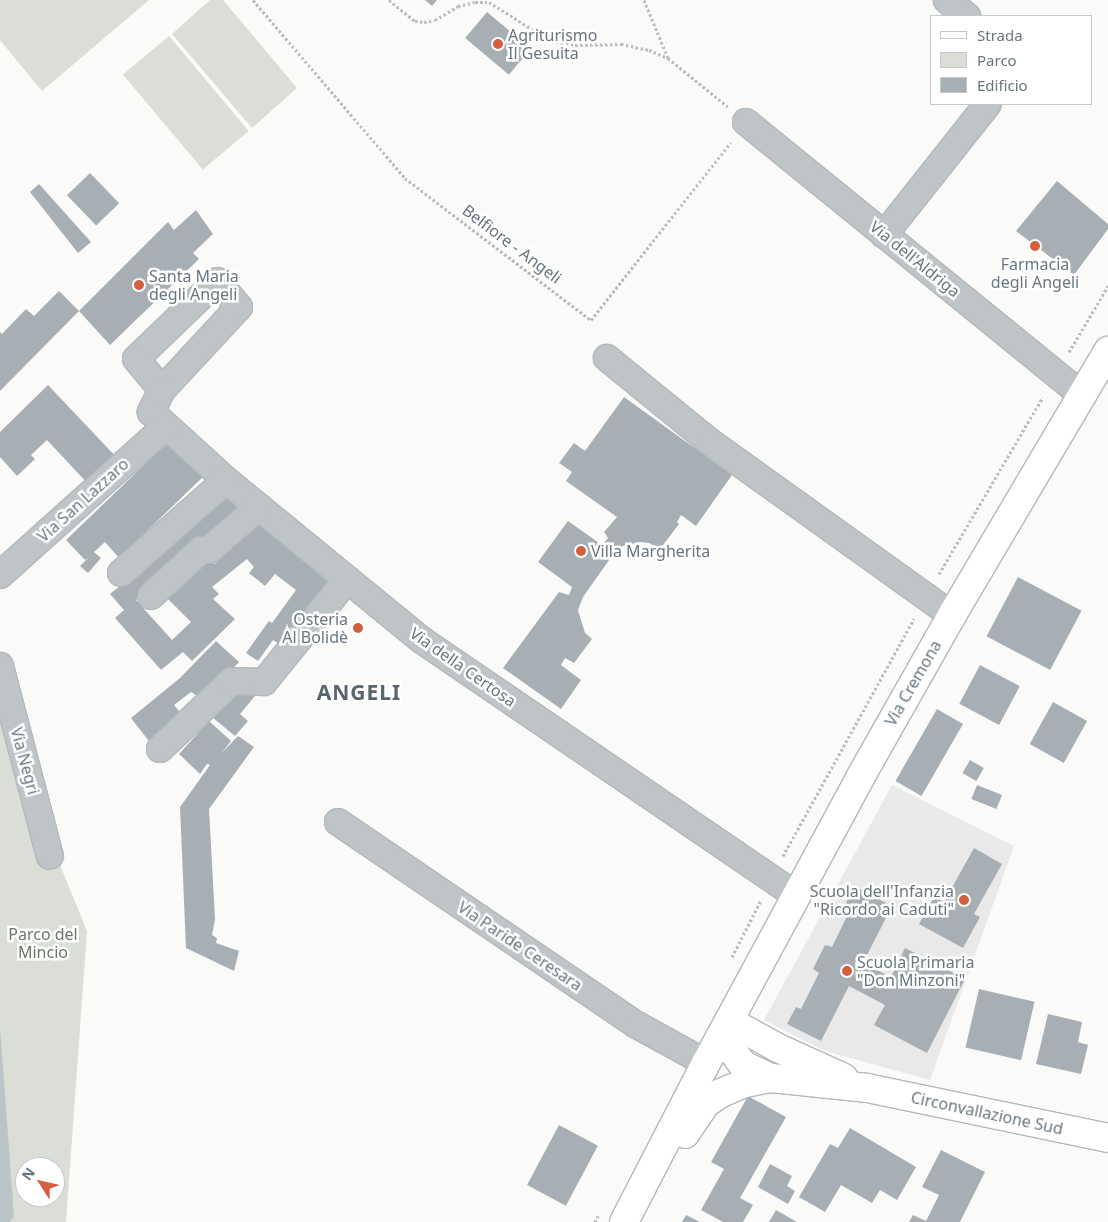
<!DOCTYPE html>
<meta charset="utf-8">
<style>
body{margin:0}
#map{position:relative;width:1108px;height:1222px;overflow:hidden;background:#fafaf8;font-family:"Noto Sans",sans-serif}
div>[style]{position:absolute}
[style*='--x']{left:calc(var(--x)*1px);top:calc(var(--y)*1px);width:calc(var(--w)*1px);rotate:calc(var(--a)*1deg)}
.built>*{inset:0;background:#e8e9e8}
.green>*{inset:0;background:#daded7;transform-origin:0 0}
.water>*{inset:0;background:#bbc4c8}
.building>*{inset:0;background:#a7afb4;transform-origin:0 0}
.path>*{height:3px;margin-top:-1.5px;transform-origin:0;background:repeating-linear-gradient(90deg,#babdc0 0 2.5px,transparent 0 5px)}
.roads{filter:drop-shadow(1px 0 #b3b8bb) drop-shadow(-1px 0 #b3b8bb) drop-shadow(0 1px #b3b8bb) drop-shadow(0 -1px #b3b8bb)}
.minor>*{height:26px;margin:-13px;padding:0 13px;transform-origin:13px;border-radius:13px;background:#bfc4c7}
.major>*{height:28px;margin:-14px;padding:0 14px;transform-origin:14px;border-radius:14px;background:#fff}
.dots>*{width:14px;height:14px;translate:-50% -50%;box-sizing:border-box;border:2px solid #fff;border-radius:50%}
span{translate:-50% -50%;white-space:nowrap;text-align:center;line-height:1.15;-webkit-text-stroke:5px #fff;paint-order:stroke}
.poi-label{font-size:16px;color:#67767f}
.left{translate:0 -50%;text-align:left}
.right{translate:-100% -50%;text-align:right}
.street-label{font-size:16px;color:#67767f}
.park-label{font-size:16px;color:#697866}
.district-label{font-size:21px;color:#59646b;font-weight:700;letter-spacing:1px}
.legend{position:absolute;left:930px;top:15px;width:162px;height:90px;box-sizing:border-box;background:#fff;border:1px solid #c2c8cc;margin:0;padding:6px 9px;list-style:none;font-size:15px;color:#67767f}
.legend li{display:flex;align-items:center;gap:10px;height:25px}
.legend b{width:25px;border:1px solid #c2c8cc}
.north{position:absolute;left:15px;top:1157px;width:50px;height:50px;box-sizing:border-box;background:#fff;border:1px solid #c2c8cc;border-radius:50%;rotate:305deg;font-size:14px;font-weight:700;line-height:20px;text-align:center;color:#67767f}
.north::after{content:'';display:block;margin:auto;width:18px;height:22px;background:#d15f40;clip-path:polygon(50% 0,100% 100%,50% 72%,0 100%)}
</style>
<div id="map">
<div class="built">
<div style="clip-path:polygon(892px 785px,1014px 846px,930px 1080px,825px 1051px,764px 1020px)"></div>
</div>
<div class="green">
<div style="clip-path:polygon(0 0,149px 0,42px 91px,0 40px)"></div>
<div style="clip-path:polygon(210px 0,223px 0,297px 88px,252px 128px,172px 34px)"></div>
<div style="left:169px;top:36px;width:124px;height:60px;rotate:50deg"></div>
<div style="clip-path:polygon(evenodd,0 718px,87px 931px,66px 1222px,0 1222px,0 718px,25px 1167px,55px 1167px,55px 1197px,25px 1197px,25px 1167px)"></div>
</div>
<div class="water">
<div style="clip-path:polygon(0 1028px,14px 1216px,10px 1222px,0 1222px)"></div>
</div>
<div class="building">
<div style="clip-path:polygon(425px 0,437px 0,432px 6px)"></div>
<div style="left:487px;top:12px;width:57px;height:34px;rotate:40deg"></div>
<div style="left:90px;top:173px;width:42px;height:32px;rotate:46deg"></div>
<div style="clip-path:polygon(1057px 181px,1108px 224px,1108px 229px,1074px 275px,1016px 231px)"></div>
<div style="clip-path:polygon(39px 184px,91px 242px,78px 253px,30px 192px)"></div>
<div style="clip-path:polygon(196px 210px,213px 234px,193px 253px,199px 259px,110px 345px,79px 311px,168px 222px,174px 230px)"></div>
<div style="clip-path:polygon(59px 291px,79px 311px,0 391px,0 332px,2px 334px,26px 309px,34px 316px)"></div>
<div style="clip-path:polygon(48px 385px,119px 460px,90px 486px,47px 440px,31px 455px,35px 459px,17px 476px,0 457px,0 432px)"></div>
<div style="clip-path:polygon(624px 397px,732px 475px,696px 526px,681px 515px,677px 522px,679px 524px,660px 549px,649px 543px,640px 542px,623px 546px,614px 553px,583px 597px,578px 610px,585px 633px,592px 639px,574px 663px,565px 658px,561px 665px,581px 680px,561px 709px,503px 668px,559px 592px,569px 595px,572px 587px,538px 562px,568px 521px,602px 545px,608px 538px,604px 532px,617px 517px,566px 481px,572px 472px,559px 463px,574px 443px,585px 451px)"></div>
<div style="clip-path:polygon(169px 441px,207px 473px,119px 558px,105px 542px,94px 552px,101px 558px,88px 573px,80px 566px,89px 557px,85px 560px,66px 540px)"></div>
<div style="clip-path:polygon(222px 492px,241px 508px,136px 600px,172px 640px,191px 622px,162px 593px,204px 553px,215px 564px,257px 522px,338px 581px,281px 645px,273px 640px,258px 661px,246px 653px,269px 621px,272px 623px,296px 590px,275px 574px,265px 586px,249px 573px,254px 567px,247px 559px,212px 587px,219px 594px,213px 599px,235px 619px,192px 661px,183px 652px,161px 670px,115px 618px,124px 610px,110px 594px,166px 549px)"></div>
<div style="left:1018px;top:577px;width:72px;height:67px;rotate:28deg"></div>
<div style="clip-path:polygon(216px 641px,239px 662px,203px 700px,191px 692px,174px 705px,185px 718px,152px 745px,131px 718px,180px 678px)"></div>
<div style="left:980px;top:665px;width:45px;height:44px;rotate:28deg"></div>
<div style="clip-path:polygon(241px 685px,255px 696px,240px 714px,248px 721px,235px 736px,212px 717px)"></div>
<div style="left:1053px;top:702px;width:39px;height:48px;rotate:29deg"></div>
<div style="left:937px;top:709px;width:30px;height:83px;rotate:30deg"></div>
<div style="clip-path:polygon(209px 721px,231px 741px,221px 754px,238px 736px,254px 747px,209px 809px,215px 919px,212px 935px,217px 938px,216px 943px,239px 951px,234px 971px,186px 948px,180px 807px,210px 765px,207px 764px,200px 774px,179px 754px)"></div>
<div style="left:970px;top:760px;width:16px;height:15px;rotate:30deg"></div>
<div style="left:977px;top:785px;width:27px;height:15px;rotate:22deg"></div>
<div style="clip-path:polygon(974px 848px,1002px 864px,974px 914px,980px 917px,963px 948px,919px 924px,934px 897px,944px 902px)"></div>
<div style="clip-path:polygon(854px 886px,892px 906px,863px 963px,891px 977px,905px 948px,965px 979px,927px 1053px,874px 1025px,885px 1005px,849px 986px,821px 1041px,787px 1024px,796px 1007px,801px 1009px,819px 973px,813px 969px,825px 945px,832px 947px,849px 912px,843px 909px)"></div>
<div style="left:979px;top:989px;width:57px;height:60px;rotate:13deg"></div>
<div style="clip-path:polygon(1048px 1014px,1082px 1022px,1078px 1042px,1088px 1045px,1081px 1074px,1036px 1064px)"></div>
<div style="clip-path:polygon(748px 1096px,786px 1117px,740px 1198px,753px 1205px,743px 1222px,723px 1222px,701px 1210px,724px 1169px,711px 1162px)"></div>
<div style="left:559px;top:1125px;width:44px;height:68px;rotate:28deg"></div>
<div style="clip-path:polygon(850px 1128px,916px 1167px,897px 1200px,880px 1190px,872px 1203px,841px 1185px,825px 1212px,799px 1197px,830px 1144px,838px 1148px)"></div>
<div style="clip-path:polygon(941px 1150px,985px 1172px,960px 1222px,909px 1222px,913px 1215px,926px 1221px,939px 1195px,922px 1187px)"></div>
<div style="clip-path:polygon(770px 1164px,792px 1176px,787px 1186px,795px 1191px,788px 1204px,758px 1187px)"></div>
<div style="clip-path:polygon(776px 1210px,797px 1222px,769px 1222px)"></div>
<div style="clip-path:polygon(686px 1215px,700px 1222px,682px 1222px)"></div>
</div>
<div class="path">
<div style="--x:253;--y:0;--w:234;--a:49.5"></div>
<div style="--x:405;--y:178;--w:234;--a:37.4"></div>
<div style="--x:591;--y:320;--w:226;--a:-51.8"></div>
<div style="--x:389;--y:0;--w:33;--a:39"></div>
<div style="--x:415;--y:21;--w:9;--a:6"></div>
<div style="--x:424;--y:22;--w:11;--a:-10"></div>
<div style="--x:435;--y:20;--w:27;--a:-31"></div>
<div style="--x:458;--y:6;--w:17;--a:-13"></div>
<div style="--x:475;--y:2;--w:14;--a:0"></div>
<div style="--x:489;--y:2;--w:67;--a:32.3"></div>
<div style="--x:546;--y:38;--w:16;--a:18"></div>
<div style="--x:561;--y:43;--w:14;--a:8"></div>
<div style="--x:575;--y:45;--w:46;--a:-1.2"></div>
<div style="--x:621;--y:44;--w:29;--a:12"></div>
<div style="--x:649;--y:50;--w:21;--a:23"></div>
<div style="--x:644;--y:0;--w:63;--a:67.5"></div>
<div style="--x:668;--y:58;--w:77;--a:39.2"></div>
<div style="--x:1069;--y:352;--w:77;--a:-59.4"></div>
<div style="--x:939;--y:574;--w:205;--a:-59.6"></div>
<div style="--x:783;--y:856;--w:271;--a:-61.1"></div>
<div style="--x:732;--y:957;--w:64;--a:-63"></div>
<div style="--x:595;--y:1222;--w:7;--a:-63"></div>
</div>
<div class="roads">
<div class="minor">
<div style="--x:947;--y:0;--w:26;--a:39"></div>
<div style="--x:746;--y:122;--w:434;--a:39.1"></div>
<div style="--x:884;--y:235;--w:167;--a:-51.6"></div>
<div style="--x:607;--y:358;--w:133;--a:39.2"></div>
<div style="--x:710;--y:442;--w:297;--a:35.6"></div>
<div style="--x:162;--y:390;--w:113;--a:-47.1"></div>
<div style="--x:239;--y:307;--w:34;--a:-130"></div>
<div style="--x:217;--y:281;--w:112;--a:136.1"></div>
<div style="--x:136;--y:359;--w:40;--a:50"></div>
<div style="--x:162;--y:390;--w:25;--a:117"></div>
<div style="--x:151;--y:412;--w:101;--a:42.2"></div>
<div style="--x:226;--y:480;--w:254;--a:39.3"></div>
<div style="--x:423;--y:641;--w:450;--a:34.3"></div>
<div style="--x:121;--y:573;--w:140;--a:-41.5"></div>
<div style="--x:0;--y:575;--w:223;--a:-41.9"></div>
<div style="--x:151;--y:596;--w:68;--a:-42.6"></div>
<div style="--x:201;--y:550;--w:8;--a:0"></div>
<div style="--x:209;--y:550;--w:66;--a:-40.7"></div>
<div style="--x:0;--y:666;--w:196;--a:75.3"></div>
<div style="--x:160;--y:749;--w:99;--a:-43.4"></div>
<div style="--x:232;--y:681;--w:32;--a:2"></div>
<div style="--x:264;--y:682;--w:132;--a:-50.9"></div>
<div style="--x:338;--y:822;--w:361;--a:34.2"></div>
<div style="--x:637;--y:1025;--w:79;--a:28.8"></div>
</div>
<div class="major">
<div style="--x:729;--y:1021;--w:56;--a:28.9"></div>
<div style="--x:778;--y:1048;--w:72;--a:24.4"></div>
<div style="--x:729;--y:1021;--w:32;--a:81"></div>
<div style="--x:734;--y:1053;--w:15;--a:53"></div>
<div style="--x:743;--y:1065;--w:31;--a:25"></div>
<div style="--x:685;--y:1134;--w:36;--a:-56"></div>
<div style="--x:705;--y:1104;--w:19;--a:-35"></div>
<div style="--x:721;--y:1093;--w:26;--a:-23"></div>
<div style="--x:745;--y:1083;--w:26;--a:-11"></div>
<div style="--x:771;--y:1078;--w:97;--a:5.9"></div>
<div style="--x:867;--y:1088;--w:246;--a:11.7"></div>
<div style="--x:624;--y:1222;--w:179;--a:-62.7"></div>
<div style="--x:706;--y:1063;--w:326;--a:-61.6"></div>
<div style="--x:861;--y:776;--w:185;--a:-60.5"></div>
<div style="--x:952;--y:615;--w:307;--a:-59.4"></div>
</div>
</div>
<div class="dots">
<div style="left:498px;top:44px;background:#d15f40"></div>
<div style="left:1035px;top:246px;background:#d15f40"></div>
<div style="left:139px;top:285px;background:#d15f40"></div>
<div style="left:581px;top:551px;background:#d15f40"></div>
<div style="left:358px;top:628px;background:#d15f40"></div>
<div style="left:964px;top:900px;background:#d15f40"></div>
<div style="left:847px;top:971px;background:#d15f40"></div>
</div>
<div class="poi-label">
<span class="left" style="left:508px;top:44px">Agriturismo<br>Il Gesuita</span>
<span style="left:1035px;top:273px">Farmacia<br>degli Angeli</span>
<span class="left" style="left:149px;top:285px">Santa Maria<br>degli Angeli</span>
<span class="left" style="left:591px;top:551px">Villa Margherita</span>
<span class="right" style="left:348px;top:628px">Osteria<br>Al Bolidè</span>
<span class="right" style="left:954px;top:900px">Scuola dell'Infanzia<br>"Ricordo ai Caduti"</span>
<span class="left" style="left:857px;top:971px">Scuola Primaria<br>"Don Minzoni"</span>
</div>
<div class="street-label">
<span style="left:512px;top:244px;rotate:37deg">Belfiore - Angeli</span>
<span style="left:915px;top:259px;rotate:39deg">Via dell'Aldriga</span>
<span style="left:83px;top:500px;rotate:-42deg">Via San Lazzaro</span>
<span style="left:463px;top:667px;rotate:35deg">Via della Certosa</span>
<span style="left:913px;top:683px;rotate:-60deg">Via Cremona</span>
<span style="left:25px;top:761px;rotate:75deg">Via Negri</span>
<span style="left:520px;top:946px;rotate:34deg">Via Paride Ceresara</span>
<span style="left:987px;top:1113px;rotate:12deg">Circonvallazione Sud</span>
</div>
<div class="park-label">
<span style="left:43px;top:943px">Parco del<br>Mincio</span>
</div>
<div class="district-label">
<span style="left:359px;top:692px">ANGELI</span>
</div>
<ul class="legend">
<li><b style="height:6px;background:#fff"></b>Strada</li>
<li><b style="height:14px;background:#daded7"></b>Parco</li>
<li><b style="height:14px;background:#a7afb4"></b>Edificio</li>
</ul>
<div class="north">N</div>
</div>
